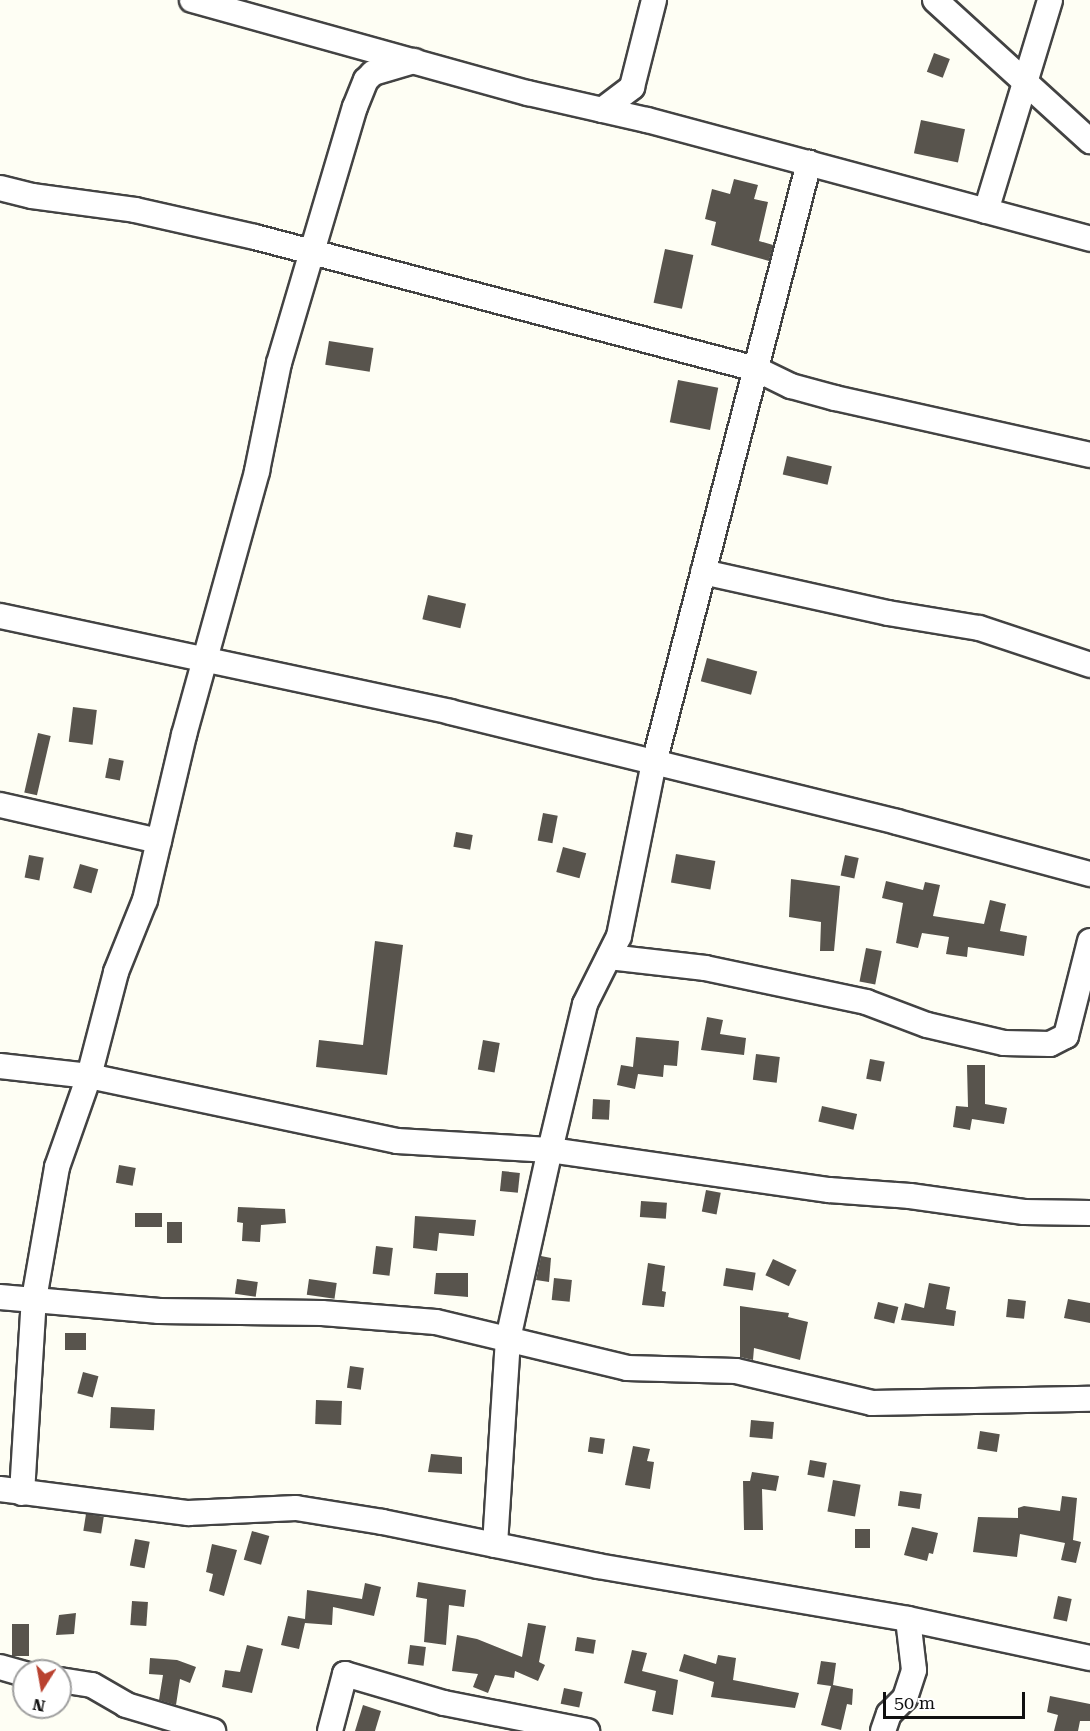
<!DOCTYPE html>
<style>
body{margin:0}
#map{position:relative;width:1090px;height:1731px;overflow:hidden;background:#fefef4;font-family:"Roboto Serif",serif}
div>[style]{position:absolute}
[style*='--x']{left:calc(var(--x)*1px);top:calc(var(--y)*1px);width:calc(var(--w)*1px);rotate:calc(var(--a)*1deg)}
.building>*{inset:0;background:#58544d;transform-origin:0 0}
.roads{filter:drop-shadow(2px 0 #434343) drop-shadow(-2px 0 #434343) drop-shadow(0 2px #434343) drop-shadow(0 -2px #434343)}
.minor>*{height:24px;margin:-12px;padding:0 12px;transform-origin:12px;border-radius:12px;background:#fff}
span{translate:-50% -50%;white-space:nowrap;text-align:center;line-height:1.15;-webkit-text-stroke:6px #fff;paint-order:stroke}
.north{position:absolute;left:12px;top:1659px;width:60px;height:60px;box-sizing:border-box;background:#fff;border:2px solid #9f9f9f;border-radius:50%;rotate:191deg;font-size:16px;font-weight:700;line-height:24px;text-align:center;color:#101010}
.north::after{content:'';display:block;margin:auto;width:21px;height:27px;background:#b94230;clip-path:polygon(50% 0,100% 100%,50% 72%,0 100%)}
.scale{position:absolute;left:883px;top:1692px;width:142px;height:27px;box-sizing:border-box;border:3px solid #101010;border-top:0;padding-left:8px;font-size:18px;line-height:21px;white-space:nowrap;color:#101010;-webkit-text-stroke:4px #fff;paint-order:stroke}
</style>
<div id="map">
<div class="building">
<div style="left:934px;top:53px;width:17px;height:20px;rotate:21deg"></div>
<div style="left:921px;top:120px;width:45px;height:34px;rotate:12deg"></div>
<div style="clip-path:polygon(734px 179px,758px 185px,754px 199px,768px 202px,759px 241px,773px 245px,769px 261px,711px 245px,716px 222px,705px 219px,712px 189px,730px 194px)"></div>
<div style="left:665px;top:249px;width:29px;height:55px;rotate:12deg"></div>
<div style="left:329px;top:341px;width:45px;height:24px;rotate:9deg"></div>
<div style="left:678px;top:380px;width:41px;height:43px;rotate:11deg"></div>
<div style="left:787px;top:456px;width:46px;height:19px;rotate:13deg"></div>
<div style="left:428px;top:595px;width:39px;height:25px;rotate:13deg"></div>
<div style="left:707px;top:658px;width:52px;height:24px;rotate:15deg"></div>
<div style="left:73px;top:707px;width:24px;height:35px;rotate:7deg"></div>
<div style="left:38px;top:733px;width:13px;height:61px;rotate:13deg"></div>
<div style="left:109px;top:758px;width:15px;height:20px;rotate:11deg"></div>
<div style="left:543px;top:813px;width:15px;height:28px;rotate:11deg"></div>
<div style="left:456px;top:832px;width:17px;height:15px;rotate:10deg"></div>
<div style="left:563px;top:847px;width:24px;height:26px;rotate:15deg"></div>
<div style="left:676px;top:854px;width:40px;height:29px;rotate:10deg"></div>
<div style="left:29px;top:855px;width:15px;height:23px;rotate:11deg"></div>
<div style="left:845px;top:855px;width:14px;height:21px;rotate:12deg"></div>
<div style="left:80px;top:864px;width:19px;height:25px;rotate:16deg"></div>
<div style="clip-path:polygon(791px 879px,840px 886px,834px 951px,820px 951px,821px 922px,789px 917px)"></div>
<div style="clip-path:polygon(886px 881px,923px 890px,925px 882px,940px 885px,933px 916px,984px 924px,990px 900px,1006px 904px,1000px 931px,1027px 936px,1024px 956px,968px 947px,967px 957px,946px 954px,949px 937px,922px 933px,918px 948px,896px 943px,903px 903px,882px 898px)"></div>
<div style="clip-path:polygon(375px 941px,403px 945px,387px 1075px,316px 1067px,319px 1040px,363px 1045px)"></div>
<div style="left:866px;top:948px;width:16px;height:34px;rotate:11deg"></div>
<div style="clip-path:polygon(707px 1017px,723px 1020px,720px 1034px,746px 1038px,744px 1055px,701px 1050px)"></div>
<div style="clip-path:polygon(636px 1037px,679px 1041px,677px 1066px,664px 1065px,663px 1077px,638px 1074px,635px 1089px,617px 1085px,621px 1065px,633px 1067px)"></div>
<div style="left:483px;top:1040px;width:17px;height:30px;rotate:10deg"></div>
<div style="left:756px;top:1054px;width:24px;height:26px;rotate:7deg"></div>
<div style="left:870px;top:1059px;width:15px;height:20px;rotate:11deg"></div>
<div style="clip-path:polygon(967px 1065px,985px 1065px,985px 1104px,1007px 1108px,1004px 1124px,972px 1119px,970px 1130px,953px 1127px,956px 1106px,968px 1107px)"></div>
<div style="left:593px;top:1099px;width:17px;height:20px;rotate:3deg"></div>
<div style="left:822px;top:1106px;width:36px;height:16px;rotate:13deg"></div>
<div style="left:119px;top:1165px;width:17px;height:18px;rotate:10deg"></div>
<div style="left:502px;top:1171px;width:18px;height:20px;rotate:6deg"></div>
<div style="left:706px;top:1190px;width:15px;height:22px;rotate:11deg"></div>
<div style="left:641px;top:1201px;width:26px;height:16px;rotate:4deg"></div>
<div style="clip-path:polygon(238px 1207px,285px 1209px,286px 1223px,261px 1225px,260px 1242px,242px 1241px,243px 1223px,237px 1222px)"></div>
<div style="left:135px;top:1213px;width:27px;height:14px"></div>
<div style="clip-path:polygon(415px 1216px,476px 1220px,474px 1236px,439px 1233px,437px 1251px,413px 1248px)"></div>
<div style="left:167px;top:1222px;width:15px;height:21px"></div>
<div style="left:376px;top:1246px;width:17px;height:28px;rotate:7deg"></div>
<div style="clip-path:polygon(541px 1256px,551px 1258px,549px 1282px,536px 1280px)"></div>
<div style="left:773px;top:1259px;width:26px;height:18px;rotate:25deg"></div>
<div style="clip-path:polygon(648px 1263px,665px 1266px,662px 1291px,666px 1292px,664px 1307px,642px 1305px)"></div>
<div style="left:726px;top:1268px;width:30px;height:18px;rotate:9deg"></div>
<div style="clip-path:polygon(436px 1273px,468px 1273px,468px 1297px,434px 1294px)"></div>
<div style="left:554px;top:1278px;width:18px;height:22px;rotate:6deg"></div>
<div style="left:237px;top:1279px;width:21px;height:15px;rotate:8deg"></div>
<div style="left:309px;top:1279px;width:28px;height:16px;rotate:8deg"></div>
<div style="clip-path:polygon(929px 1283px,950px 1287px,946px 1309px,956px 1311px,954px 1326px,901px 1320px,905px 1303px,924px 1308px)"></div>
<div style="left:1008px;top:1299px;width:18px;height:18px;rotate:6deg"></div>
<div style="clip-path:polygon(1068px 1299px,1090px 1303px,1090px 1323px,1064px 1318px)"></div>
<div style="left:878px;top:1302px;width:21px;height:17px;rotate:14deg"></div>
<div style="clip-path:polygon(740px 1306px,789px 1313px,788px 1317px,808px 1322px,800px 1360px,754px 1348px,753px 1360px,740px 1357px)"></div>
<div style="left:65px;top:1333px;width:21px;height:17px"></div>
<div style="left:350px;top:1366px;width:14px;height:22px;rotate:8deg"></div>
<div style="left:83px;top:1372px;width:16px;height:22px;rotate:15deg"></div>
<div style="left:316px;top:1400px;width:26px;height:24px;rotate:2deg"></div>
<div style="left:111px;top:1407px;width:44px;height:21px;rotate:3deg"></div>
<div style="left:751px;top:1420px;width:23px;height:17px;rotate:5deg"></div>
<div style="left:980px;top:1431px;width:20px;height:18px;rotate:9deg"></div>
<div style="left:590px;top:1437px;width:15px;height:15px;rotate:8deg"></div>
<div style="clip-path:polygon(633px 1446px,650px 1449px,647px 1461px,654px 1462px,650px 1489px,625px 1485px)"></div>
<div style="clip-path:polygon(431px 1454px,462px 1457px,462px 1474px,428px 1472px)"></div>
<div style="left:810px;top:1460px;width:17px;height:15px;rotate:10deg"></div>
<div style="clip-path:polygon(752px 1472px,779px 1476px,776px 1491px,762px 1489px,763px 1530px,744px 1530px,743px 1481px,750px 1481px)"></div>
<div style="left:833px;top:1480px;width:28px;height:32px;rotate:10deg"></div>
<div style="left:900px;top:1491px;width:22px;height:15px;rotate:8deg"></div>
<div style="clip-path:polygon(1062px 1496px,1077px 1498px,1073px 1540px,1081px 1542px,1076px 1563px,1061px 1560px,1065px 1543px,1020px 1534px,1017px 1557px,973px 1552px,978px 1517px,1018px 1518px,1018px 1508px,1024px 1506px,1060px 1511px)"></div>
<div style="left:86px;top:1514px;width:18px;height:17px;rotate:9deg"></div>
<div style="clip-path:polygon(912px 1527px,938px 1533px,933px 1554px,929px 1553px,927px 1561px,904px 1555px)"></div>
<div style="left:855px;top:1529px;width:15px;height:19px"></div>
<div style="left:252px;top:1531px;width:18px;height:30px;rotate:16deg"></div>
<div style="left:135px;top:1539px;width:15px;height:27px;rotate:11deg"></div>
<div style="clip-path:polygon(212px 1544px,237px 1550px,224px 1596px,209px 1591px,213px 1574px,206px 1572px)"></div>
<div style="clip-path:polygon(418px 1582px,466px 1590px,464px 1607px,449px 1605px,446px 1645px,424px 1642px,427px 1599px,416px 1597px)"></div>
<div style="clip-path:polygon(365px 1583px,381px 1587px,374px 1616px,333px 1607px,332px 1625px,305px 1623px,299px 1649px,281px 1645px,288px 1616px,305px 1619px,307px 1590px,362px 1599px)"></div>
<div style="left:1058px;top:1596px;width:14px;height:23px;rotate:12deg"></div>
<div style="left:132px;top:1601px;width:16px;height:24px;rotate:4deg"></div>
<div style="clip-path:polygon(76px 1613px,74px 1634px,56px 1635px,59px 1615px)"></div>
<div style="clip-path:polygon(528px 1623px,546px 1626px,539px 1662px,545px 1665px,538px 1681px,515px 1671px,514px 1678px,495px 1675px,488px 1693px,473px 1687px,478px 1674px,452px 1671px,457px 1635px,477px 1639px,522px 1657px)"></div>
<div style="left:12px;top:1624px;width:17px;height:32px"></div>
<div style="left:577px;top:1637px;width:19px;height:14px;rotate:9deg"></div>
<div style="clip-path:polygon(247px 1645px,263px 1649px,252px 1693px,222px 1687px,225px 1670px,240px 1672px)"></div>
<div style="left:410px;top:1645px;width:16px;height:19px;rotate:7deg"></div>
<div style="clip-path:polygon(632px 1650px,647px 1653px,642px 1671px,678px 1680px,673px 1715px,652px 1711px,656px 1691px,624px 1683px)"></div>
<div style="clip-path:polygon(684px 1654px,716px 1664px,718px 1655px,736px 1658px,733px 1680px,799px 1693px,795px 1708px,711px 1697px,714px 1682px,679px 1671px)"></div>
<div style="clip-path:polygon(150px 1658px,177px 1660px,196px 1667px,190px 1683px,180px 1679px,176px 1705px,159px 1700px,163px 1675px,149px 1674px)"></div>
<div style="clip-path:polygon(821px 1661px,836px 1663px,833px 1685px,853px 1689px,852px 1705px,847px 1704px,841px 1730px,821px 1725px,831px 1686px,817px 1684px)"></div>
<div style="left:564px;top:1688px;width:19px;height:16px;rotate:12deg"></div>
<div style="clip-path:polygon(1050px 1696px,1090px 1704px,1090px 1721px,1080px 1721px,1078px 1731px,1054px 1731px,1058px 1715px,1047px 1712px)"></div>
<div style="clip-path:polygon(363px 1705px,381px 1711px,375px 1731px,355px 1731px)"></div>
</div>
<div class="roads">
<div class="minor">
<div style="--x:192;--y:0;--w:349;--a:15.5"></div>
<div style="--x:528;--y:93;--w:122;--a:12.8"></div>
<div style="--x:647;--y:120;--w:459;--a:15"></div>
<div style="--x:935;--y:0;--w:210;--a:42.3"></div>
<div style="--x:602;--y:110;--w:38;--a:-37"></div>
<div style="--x:632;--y:87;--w:90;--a:-75.8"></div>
<div style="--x:0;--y:188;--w:33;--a:14"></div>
<div style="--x:32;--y:196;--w:104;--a:7.7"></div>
<div style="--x:135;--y:210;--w:123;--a:12.7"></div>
<div style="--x:255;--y:237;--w:518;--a:14.76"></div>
<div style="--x:756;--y:369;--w:39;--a:26"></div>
<div style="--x:791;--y:386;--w:46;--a:15.3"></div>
<div style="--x:835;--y:398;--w:261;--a:12.6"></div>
<div style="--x:986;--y:211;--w:220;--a:-73.1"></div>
<div style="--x:703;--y:572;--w:189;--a:12.5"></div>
<div style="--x:888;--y:613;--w:92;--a:9.4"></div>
<div style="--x:979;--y:628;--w:117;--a:18.4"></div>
<div style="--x:0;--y:616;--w:460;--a:12"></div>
<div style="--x:450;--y:712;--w:460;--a:13.8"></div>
<div style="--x:897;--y:822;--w:200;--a:15.1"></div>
<div style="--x:0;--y:805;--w:163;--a:12.8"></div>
<div style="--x:609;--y:957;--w:97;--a:6.5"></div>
<div style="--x:705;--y:968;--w:165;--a:11.9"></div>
<div style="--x:866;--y:1002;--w:65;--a:20.7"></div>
<div style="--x:927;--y:1025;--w:79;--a:13.2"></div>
<div style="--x:1004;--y:1043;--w:46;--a:1.2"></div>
<div style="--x:1050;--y:1044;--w:18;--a:-27"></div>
<div style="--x:1066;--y:1036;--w:98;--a:-75.8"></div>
<div style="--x:0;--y:1066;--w:90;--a:6.4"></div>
<div style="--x:89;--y:1076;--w:315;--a:11.9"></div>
<div style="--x:397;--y:1141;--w:153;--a:3.4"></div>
<div style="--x:550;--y:1150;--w:282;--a:8.2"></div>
<div style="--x:829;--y:1190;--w:81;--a:4.2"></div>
<div style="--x:910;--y:1196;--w:115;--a:8"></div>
<div style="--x:1024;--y:1212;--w:66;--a:0.9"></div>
<div style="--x:0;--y:1297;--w:160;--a:5"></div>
<div style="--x:159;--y:1311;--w:163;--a:0.7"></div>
<div style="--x:322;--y:1313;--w:114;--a:4.5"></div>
<div style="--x:436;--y:1322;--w:196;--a:13.5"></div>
<div style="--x:627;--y:1368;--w:109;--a:1.6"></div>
<div style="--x:736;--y:1371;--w:140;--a:13.2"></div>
<div style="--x:872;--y:1403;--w:218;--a:-1.1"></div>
<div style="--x:0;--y:1489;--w:190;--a:7.3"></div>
<div style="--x:188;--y:1513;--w:108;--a:-2.7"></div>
<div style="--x:296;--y:1508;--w:87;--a:9.2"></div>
<div style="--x:382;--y:1522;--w:220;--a:11.5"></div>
<div style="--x:598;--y:1566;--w:314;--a:9.7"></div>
<div style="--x:908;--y:1619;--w:186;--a:12.1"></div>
<div style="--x:22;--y:1493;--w:194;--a:-86.5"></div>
<div style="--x:34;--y:1299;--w:134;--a:-80.1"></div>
<div style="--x:57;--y:1167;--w:96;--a:-70.6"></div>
<div style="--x:89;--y:1076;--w:107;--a:-75.4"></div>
<div style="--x:116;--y:972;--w:78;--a:-68.1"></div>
<div style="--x:145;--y:900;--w:170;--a:-76.7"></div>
<div style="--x:184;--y:735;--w:274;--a:-74.5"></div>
<div style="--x:257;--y:471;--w:110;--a:-78.5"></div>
<div style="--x:279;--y:363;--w:267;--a:-73.5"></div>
<div style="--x:355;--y:107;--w:29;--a:-68"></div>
<div style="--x:366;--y:80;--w:10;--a:-45"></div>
<div style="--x:373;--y:73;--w:43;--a:-16.3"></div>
<div style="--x:495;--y:1545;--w:206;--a:-86.4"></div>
<div style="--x:508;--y:1339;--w:194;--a:-77.5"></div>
<div style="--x:550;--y:1150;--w:150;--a:-76.5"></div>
<div style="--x:585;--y:1004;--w:76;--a:-63.4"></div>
<div style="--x:619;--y:936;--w:177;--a:-78.6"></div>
<div style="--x:654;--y:763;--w:620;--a:-75.52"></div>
<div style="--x:0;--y:1667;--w:25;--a:16"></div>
<div style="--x:60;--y:1680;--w:32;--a:9"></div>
<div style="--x:92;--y:1685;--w:39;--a:30"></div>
<div style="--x:126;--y:1705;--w:91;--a:16.6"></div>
<div style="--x:330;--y:1731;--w:59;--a:-75.3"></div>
<div style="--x:345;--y:1674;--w:103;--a:16.3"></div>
<div style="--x:444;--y:1703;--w:146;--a:11.1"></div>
<div style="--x:883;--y:1731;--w:18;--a:-71"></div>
<div style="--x:889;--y:1714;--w:23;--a:-45"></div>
<div style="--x:905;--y:1698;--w:29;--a:-72"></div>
<div style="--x:914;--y:1670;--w:51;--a:-96.7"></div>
</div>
</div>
<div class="north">N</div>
<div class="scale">50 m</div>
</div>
